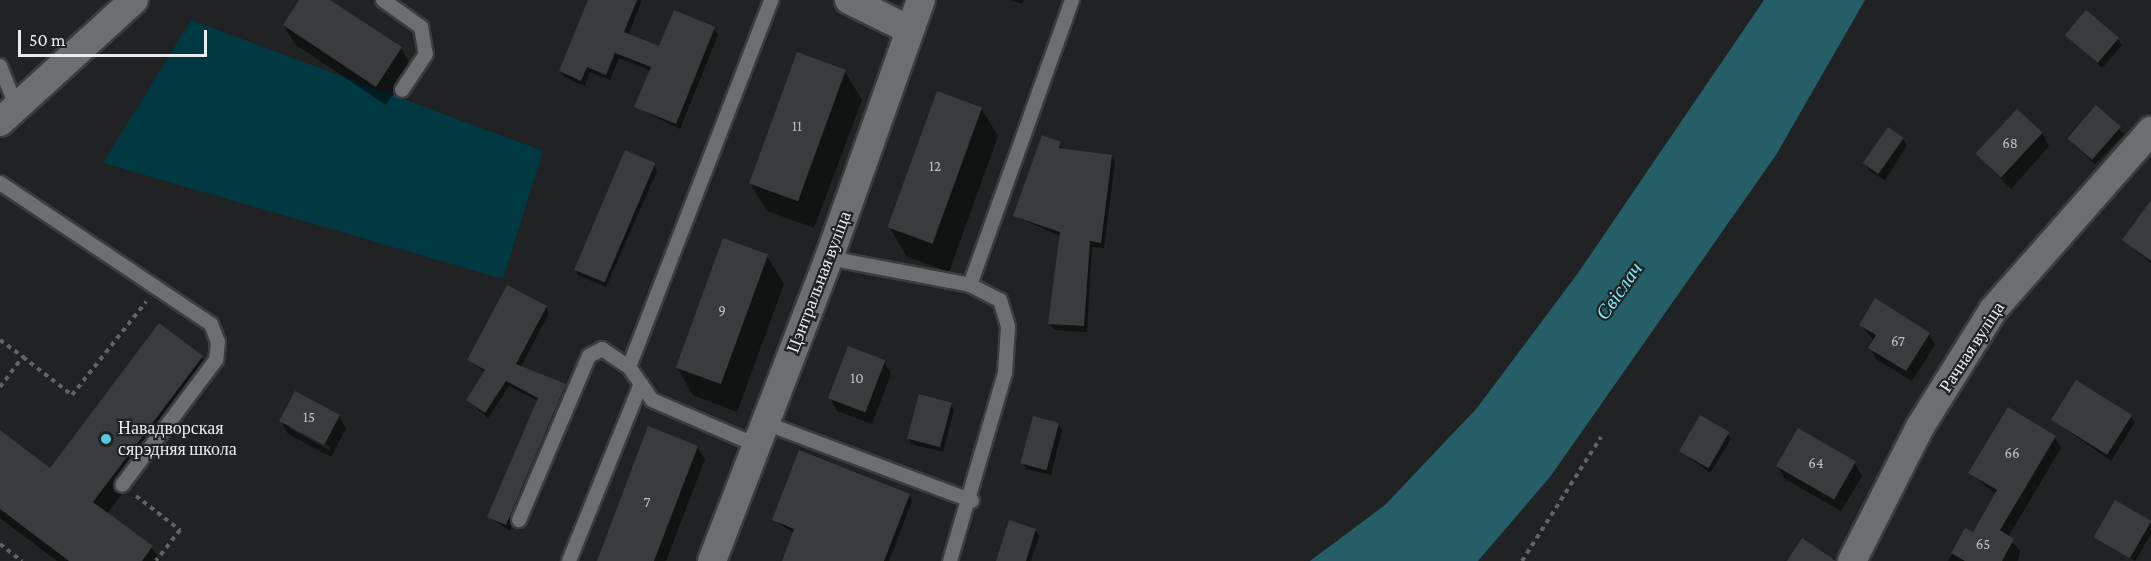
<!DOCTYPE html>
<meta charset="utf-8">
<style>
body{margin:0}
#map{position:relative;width:2151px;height:561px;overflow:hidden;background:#202223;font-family:"Crimson Pro",serif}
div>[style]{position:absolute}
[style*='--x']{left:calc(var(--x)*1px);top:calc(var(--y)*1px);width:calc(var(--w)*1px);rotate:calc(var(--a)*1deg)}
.green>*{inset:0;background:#003941}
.water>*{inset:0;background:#255e67}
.shadow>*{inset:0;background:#0007;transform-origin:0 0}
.building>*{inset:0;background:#393c3d;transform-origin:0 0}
.path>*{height:4px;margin-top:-2px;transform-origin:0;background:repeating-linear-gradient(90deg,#616364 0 4.5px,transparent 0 9px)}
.roads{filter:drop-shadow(2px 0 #3a3d3d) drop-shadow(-2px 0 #3a3d3d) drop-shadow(0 2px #3a3d3d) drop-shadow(0 -2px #3a3d3d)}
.service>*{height:14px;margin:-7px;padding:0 7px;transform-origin:7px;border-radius:7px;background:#6c6f70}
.minor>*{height:28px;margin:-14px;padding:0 14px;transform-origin:14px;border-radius:14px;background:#6c6f70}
.dots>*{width:16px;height:16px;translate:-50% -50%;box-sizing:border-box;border:3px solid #202223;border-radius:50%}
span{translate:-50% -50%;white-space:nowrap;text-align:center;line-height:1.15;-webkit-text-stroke:4.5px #202223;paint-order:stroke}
.number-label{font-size:15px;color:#bec0c0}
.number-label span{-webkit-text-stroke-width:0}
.street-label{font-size:18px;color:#eaecec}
.poi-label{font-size:18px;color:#eaecec}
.left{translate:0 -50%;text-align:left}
.water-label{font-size:20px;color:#7ceafc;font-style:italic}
.scale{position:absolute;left:18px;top:30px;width:189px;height:27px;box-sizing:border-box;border:3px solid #eaecec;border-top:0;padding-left:8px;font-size:18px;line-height:21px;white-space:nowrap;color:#eaecec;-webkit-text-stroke:4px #202223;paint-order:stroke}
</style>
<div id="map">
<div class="green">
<div style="clip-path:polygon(191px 20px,543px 151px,503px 279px,103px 163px)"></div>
</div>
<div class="water">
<div style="clip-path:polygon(1764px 0,1865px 0,1776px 155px,1550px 477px,1478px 561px,1310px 561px,1385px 505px,1477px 408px,1578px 273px)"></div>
</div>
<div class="shadow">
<div style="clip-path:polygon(301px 0,327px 0,401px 48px,411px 67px,386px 105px,295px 44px,284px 26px)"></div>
<div style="clip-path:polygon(590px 0,642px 0,628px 35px,660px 48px,714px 28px,718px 35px,680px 129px,636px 107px,651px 71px,619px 58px,610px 80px,590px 72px,585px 86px,564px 77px,560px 71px)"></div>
<div style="clip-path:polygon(1010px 0,1024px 0,1022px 4px)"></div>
<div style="clip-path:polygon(2067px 35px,2118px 39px,2122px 45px,2102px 68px)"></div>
<div style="clip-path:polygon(845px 72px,862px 100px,814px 228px,767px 211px,750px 183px)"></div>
<div style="left:2096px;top:107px;width:39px;height:42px;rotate:44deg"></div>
<div style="clip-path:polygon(981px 108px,998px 136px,949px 272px,906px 256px,890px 228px)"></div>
<div style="clip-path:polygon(2042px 133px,2049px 146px,2011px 189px,1979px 155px)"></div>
<div style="clip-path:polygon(1903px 139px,1907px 145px,1885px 180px,1869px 171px,1866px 165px)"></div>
<div style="clip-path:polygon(1060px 144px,1064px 151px,1111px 156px,1115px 162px,1104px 248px,1092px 247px,1087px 332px,1054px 330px,1050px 323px,1060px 236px,1015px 216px)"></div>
<div style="clip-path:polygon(654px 165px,657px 171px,606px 287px,578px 275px,575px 269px)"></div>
<div style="clip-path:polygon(2151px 203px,2151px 263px,2124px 240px)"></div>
<div style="clip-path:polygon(767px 256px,784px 284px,737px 412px,693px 395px,677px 367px)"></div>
<div style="clip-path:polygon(546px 307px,549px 313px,521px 367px,569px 392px,510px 531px,489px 517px,538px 401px,509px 386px,488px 418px,467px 400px,485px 373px,469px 360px)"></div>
<div style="clip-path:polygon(1861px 325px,1929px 334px,1935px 345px,1912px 381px,1876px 359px,1870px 348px,1874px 341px)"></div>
<div style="clip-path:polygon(202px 357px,212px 375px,107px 514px,152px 547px,160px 561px,57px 561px,0 518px,0 432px,51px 470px)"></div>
<div style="clip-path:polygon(884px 361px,891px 374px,872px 424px,837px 411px,830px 398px)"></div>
<div style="clip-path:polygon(951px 404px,954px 410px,943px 452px,911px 444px,908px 437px)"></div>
<div style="clip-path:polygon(evenodd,339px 416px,346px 429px,331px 457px,288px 434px,281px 421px,339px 416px,289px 425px,331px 447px,329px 450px,289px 428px,289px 425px)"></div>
<div style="clip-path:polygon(2131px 416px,2135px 422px,2111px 461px,2053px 420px)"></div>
<div style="clip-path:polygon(1058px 424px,1062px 430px,1051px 475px,1026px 469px,1023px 462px)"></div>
<div style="clip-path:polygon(1727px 433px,1731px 439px,1710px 473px,1680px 451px)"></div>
<div style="clip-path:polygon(2055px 437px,2061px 448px,2008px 537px,2020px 551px,2018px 561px,1948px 561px,1966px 530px,1974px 534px,1996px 495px,1970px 473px)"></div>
<div style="clip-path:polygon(697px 447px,705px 459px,666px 561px,598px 561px)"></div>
<div style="clip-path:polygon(1855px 464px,1862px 476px,1841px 511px,1785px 479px,1778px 466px)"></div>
<div style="clip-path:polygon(909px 495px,912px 501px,889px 561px,783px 561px,794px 533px,773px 520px)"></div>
<div style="clip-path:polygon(2115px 502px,2151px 523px,2151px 534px,2135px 561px,2095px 537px)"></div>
<div style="clip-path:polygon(1035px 530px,1039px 536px,1031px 561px,999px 561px)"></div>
</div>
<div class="building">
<div style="clip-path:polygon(299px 0,330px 0,402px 47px,376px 87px,283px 25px)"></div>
<div style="clip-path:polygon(588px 0,637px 0,624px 32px,659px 46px,674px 10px,715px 27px,676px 124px,634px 107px,651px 67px,615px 53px,606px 75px,587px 67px,581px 81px,559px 71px)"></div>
<div style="left:2086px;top:10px;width:43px;height:33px;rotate:40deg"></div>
<div style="left:797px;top:52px;width:52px;height:140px;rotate:20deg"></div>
<div style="left:937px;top:91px;width:48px;height:145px;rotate:20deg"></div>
<div style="left:2096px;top:105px;width:33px;height:44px;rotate:41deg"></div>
<div style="left:2017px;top:109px;width:35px;height:61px;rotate:43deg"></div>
<div style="left:1888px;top:127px;width:19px;height:44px;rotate:35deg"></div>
<div style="clip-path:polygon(1042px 135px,1061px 142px,1059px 148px,1112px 155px,1101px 243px,1090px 241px,1084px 326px,1048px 324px,1060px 232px,1013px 216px)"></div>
<div style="left:625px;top:150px;width:33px;height:130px;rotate:23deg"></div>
<div style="clip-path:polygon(2151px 200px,2151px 261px,2122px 240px)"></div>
<div style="left:723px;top:238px;width:48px;height:138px;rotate:20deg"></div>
<div style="clip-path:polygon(507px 285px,547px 306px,516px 364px,566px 384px,506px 525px,487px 517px,538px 398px,506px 381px,485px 413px,466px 400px,485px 370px,467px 360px)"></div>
<div style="clip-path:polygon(1875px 298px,1930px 333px,1906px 371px,1868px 348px,1876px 335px,1859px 325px)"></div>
<div style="clip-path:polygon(159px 323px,203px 356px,93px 502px,153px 546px,142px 561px,69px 561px,0 509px,0 430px,50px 468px)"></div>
<div style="left:848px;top:346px;width:40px;height:56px;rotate:21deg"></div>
<div style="left:2076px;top:380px;width:66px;height:47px;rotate:32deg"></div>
<div style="left:295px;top:391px;width:51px;height:34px;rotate:28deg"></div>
<div style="left:919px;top:394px;width:34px;height:46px;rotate:15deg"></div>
<div style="clip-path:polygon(2008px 407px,2056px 436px,2000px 530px,2014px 539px,2002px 561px,1965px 561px,1951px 553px,1965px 528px,1973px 532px,1997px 490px,1968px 473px)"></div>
<div style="left:1700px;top:415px;width:34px;height:42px;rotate:30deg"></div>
<div style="left:1033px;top:416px;width:27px;height:49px;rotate:15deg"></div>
<div style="clip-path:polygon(648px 426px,698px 446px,654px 561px,597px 561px)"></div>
<div style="left:1798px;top:428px;width:67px;height:44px;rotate:30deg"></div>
<div style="clip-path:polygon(799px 450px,910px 494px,884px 561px,782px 561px,794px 529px,772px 520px)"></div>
<div style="left:2115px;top:500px;width:42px;height:43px;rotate:30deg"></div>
<div style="clip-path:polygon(1009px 520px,1036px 529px,1026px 561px,996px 561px)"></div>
<div style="clip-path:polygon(1802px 538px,1836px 561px,1787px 561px)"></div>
</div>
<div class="path">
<div style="--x:0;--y:340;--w:29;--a:36"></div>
<div style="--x:0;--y:387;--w:38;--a:-53"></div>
<div style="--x:23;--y:357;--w:62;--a:37.8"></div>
<div style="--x:72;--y:395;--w:119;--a:-51.5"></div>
<div style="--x:136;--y:496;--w:56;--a:37.7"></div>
<div style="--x:180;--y:530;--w:39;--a:128"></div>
<div style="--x:0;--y:544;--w:28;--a:38"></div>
<div style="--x:1522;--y:561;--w:147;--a:-57.5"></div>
</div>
<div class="roads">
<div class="service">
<div style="--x:383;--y:0;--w:47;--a:35.4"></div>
<div style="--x:421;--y:27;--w:27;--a:80"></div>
<div style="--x:426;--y:54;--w:43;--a:123.7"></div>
<div style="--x:0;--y:66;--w:45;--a:68"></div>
<div style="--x:0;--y:183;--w:254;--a:33.8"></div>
<div style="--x:211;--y:324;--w:19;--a:69"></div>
<div style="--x:218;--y:342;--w:18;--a:96"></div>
<div style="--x:216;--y:360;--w:156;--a:126.9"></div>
<div style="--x:829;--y:258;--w:144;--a:10.8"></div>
<div style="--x:970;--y:285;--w:34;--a:27"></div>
<div style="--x:1000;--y:300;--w:28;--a:73"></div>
<div style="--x:1008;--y:327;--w:46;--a:93.7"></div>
<div style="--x:1005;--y:373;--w:196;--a:106.3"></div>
<div style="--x:970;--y:285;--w:303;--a:-70.3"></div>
<div style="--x:629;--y:367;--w:394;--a:-68.8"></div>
<div style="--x:765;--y:423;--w:221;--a:20.6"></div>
<div style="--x:519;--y:520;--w:178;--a:-66.9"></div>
<div style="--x:589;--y:356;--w:15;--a:-28"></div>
<div style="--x:602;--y:349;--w:32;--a:34"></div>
<div style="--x:629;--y:367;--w:40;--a:55.1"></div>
<div style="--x:652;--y:400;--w:113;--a:23.4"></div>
<div style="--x:569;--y:561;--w:191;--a:-67.9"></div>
</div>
<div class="minor">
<div style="--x:849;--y:0;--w:68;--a:26.2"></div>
<div style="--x:0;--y:122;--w:181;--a:-42.3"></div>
<div style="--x:712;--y:561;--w:325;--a:-68.9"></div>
<div style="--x:829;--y:258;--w:274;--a:-70.4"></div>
<div style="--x:1852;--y:561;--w:150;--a:-63.1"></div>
<div style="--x:1920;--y:427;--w:138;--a:-58"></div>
<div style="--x:1993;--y:310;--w:239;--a:-48.6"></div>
</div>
</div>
<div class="dots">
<div style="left:106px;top:439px;background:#54cadd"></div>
</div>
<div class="number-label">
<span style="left:797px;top:127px">11</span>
<span style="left:2010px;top:144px">68</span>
<span style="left:935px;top:167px">12</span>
<span style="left:722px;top:311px">9</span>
<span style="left:1898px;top:342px">67</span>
<span style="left:857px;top:379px">10</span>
<span style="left:309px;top:418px">15</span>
<span style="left:2012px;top:454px">66</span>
<span style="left:1816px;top:464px">64</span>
<span style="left:647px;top:503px">7</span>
<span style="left:1983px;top:545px">65</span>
</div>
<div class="street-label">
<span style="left:819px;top:282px;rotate:-69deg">Цэнтральная вуліца</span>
<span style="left:1972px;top:347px;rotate:-57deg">Рачная вуліца</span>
</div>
<div class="poi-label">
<span class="left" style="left:118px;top:439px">Навадворская<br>сярэдняя школа</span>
</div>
<div class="water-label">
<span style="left:1619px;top:291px;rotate:-55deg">Свіслач</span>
</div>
<div class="scale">50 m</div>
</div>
